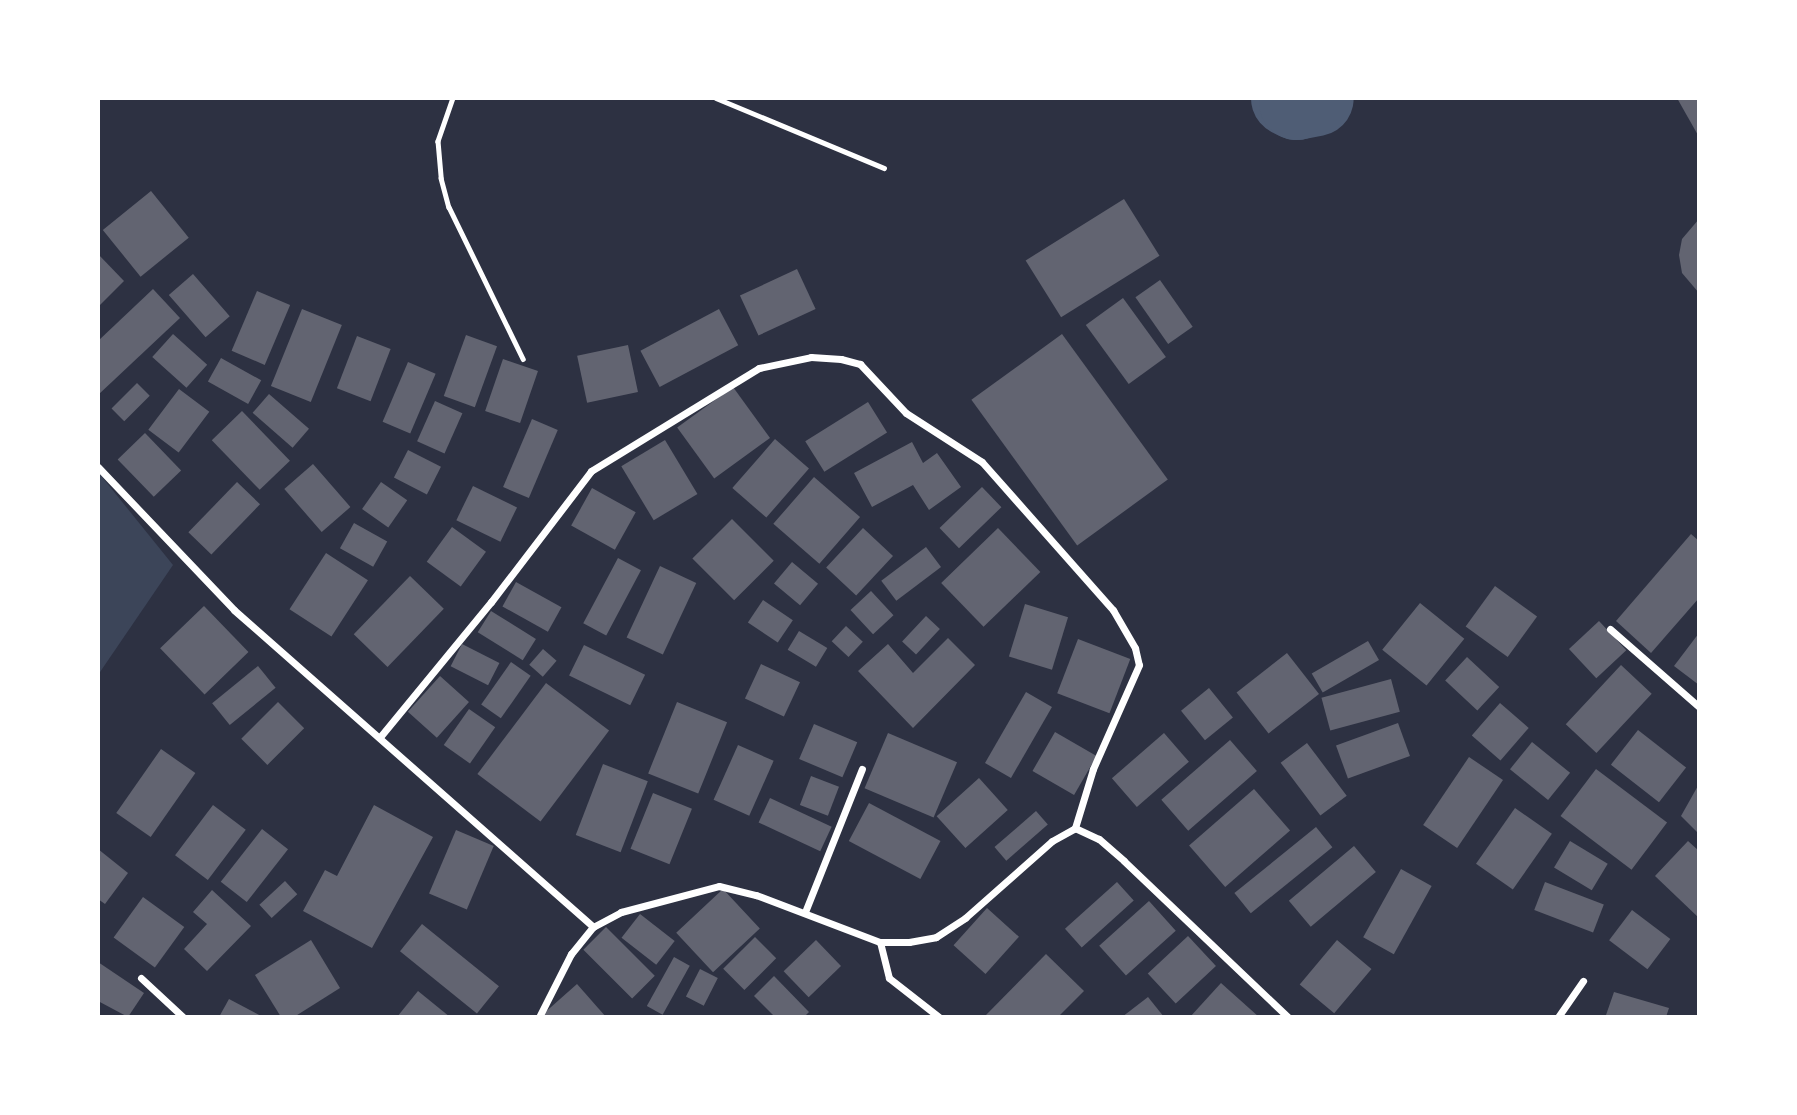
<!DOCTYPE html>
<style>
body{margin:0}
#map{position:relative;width:1797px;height:1115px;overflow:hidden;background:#2d3142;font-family:Montserrat,sans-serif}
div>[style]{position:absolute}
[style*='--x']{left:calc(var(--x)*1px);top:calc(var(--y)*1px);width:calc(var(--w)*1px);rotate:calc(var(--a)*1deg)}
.green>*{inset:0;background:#3c4559}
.river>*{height:75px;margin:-37.5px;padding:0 37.5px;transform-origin:37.5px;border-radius:37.5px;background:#4f5d75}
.building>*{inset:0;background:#626471;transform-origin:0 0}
.path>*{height:4.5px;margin:-2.25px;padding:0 2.25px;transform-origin:2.25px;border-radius:2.25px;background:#fff}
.minor>*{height:7px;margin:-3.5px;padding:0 3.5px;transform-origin:3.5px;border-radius:3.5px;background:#fff}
span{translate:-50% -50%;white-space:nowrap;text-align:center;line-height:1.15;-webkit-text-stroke:5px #fff;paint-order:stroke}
.frame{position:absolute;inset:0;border:100px solid #fff;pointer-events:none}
</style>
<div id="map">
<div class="green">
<div style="clip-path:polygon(98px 472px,173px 565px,98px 675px)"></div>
</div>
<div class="river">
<div style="--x:1288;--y:98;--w:9;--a:27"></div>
<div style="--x:1296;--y:102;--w:20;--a:-11"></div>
</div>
<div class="building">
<div style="clip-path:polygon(1677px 98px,1699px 98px,1699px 137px)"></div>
<div style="left:151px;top:191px;width:60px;height:62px;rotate:51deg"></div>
<div style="left:1124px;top:199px;width:67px;height:116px;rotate:58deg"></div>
<div style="clip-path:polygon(1699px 219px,1699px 293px,1682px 273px,1679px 255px,1682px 239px)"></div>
<div style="clip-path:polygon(98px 254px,124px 281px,98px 307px)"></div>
<div style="left:797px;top:269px;width:44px;height:63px;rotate:65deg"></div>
<div style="left:193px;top:274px;width:56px;height:32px;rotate:49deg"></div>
<div style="left:1160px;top:280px;width:57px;height:30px;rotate:55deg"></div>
<div style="clip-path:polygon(153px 289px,180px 318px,98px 395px,98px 341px)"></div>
<div style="left:257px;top:291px;width:36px;height:65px;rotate:23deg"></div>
<div style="left:1123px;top:298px;width:73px;height:46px;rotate:54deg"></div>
<div style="left:302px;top:309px;width:43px;height:83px;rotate:22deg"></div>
<div style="left:719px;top:309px;width:41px;height:89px;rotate:62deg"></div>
<div style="left:173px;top:334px;width:46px;height:31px;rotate:42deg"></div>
<div style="left:1062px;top:334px;width:180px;height:112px;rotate:54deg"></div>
<div style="left:466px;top:335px;width:33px;height:65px;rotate:20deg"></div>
<div style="left:357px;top:336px;width:36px;height:56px;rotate:21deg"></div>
<div style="left:628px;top:345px;width:48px;height:52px;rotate:78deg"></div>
<div style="left:221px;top:358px;width:46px;height:27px;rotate:29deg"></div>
<div style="left:503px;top:359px;width:37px;height:55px;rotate:19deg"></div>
<div style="left:408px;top:362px;width:30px;height:65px;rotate:23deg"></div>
<div style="left:137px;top:383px;width:18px;height:36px;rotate:45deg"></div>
<div style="left:733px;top:387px;width:63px;height:69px;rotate:54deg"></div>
<div style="left:179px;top:389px;width:38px;height:51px;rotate:37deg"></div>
<div style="left:269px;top:394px;width:53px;height:25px;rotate:41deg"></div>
<div style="left:435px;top:401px;width:30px;height:44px;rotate:24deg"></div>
<div style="left:868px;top:402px;width:36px;height:74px;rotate:58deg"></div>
<div style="left:242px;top:411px;width:69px;height:42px;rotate:46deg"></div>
<div style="left:532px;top:419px;width:28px;height:74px;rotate:23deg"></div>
<div style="left:145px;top:433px;width:52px;height:38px;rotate:46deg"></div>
<div style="left:775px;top:439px;width:45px;height:65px;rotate:41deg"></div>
<div style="left:665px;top:440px;width:63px;height:51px;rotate:59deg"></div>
<div style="clip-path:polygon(912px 442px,923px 463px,937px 453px,961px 487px,929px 510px,913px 485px,872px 507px,854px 473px)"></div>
<div style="left:408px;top:450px;width:37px;height:31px;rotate:27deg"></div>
<div style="left:313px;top:464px;width:57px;height:38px;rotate:49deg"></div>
<div style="left:814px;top:477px;width:61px;height:62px;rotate:41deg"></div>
<div style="left:237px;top:482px;width:32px;height:70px;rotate:44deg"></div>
<div style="left:381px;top:482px;width:32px;height:33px;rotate:35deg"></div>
<div style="left:473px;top:486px;width:49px;height:38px;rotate:26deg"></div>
<div style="left:982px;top:487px;width:28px;height:59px;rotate:46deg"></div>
<div style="left:592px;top:488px;width:50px;height:43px;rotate:29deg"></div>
<div style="left:732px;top:519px;width:59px;height:56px;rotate:45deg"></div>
<div style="left:354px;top:523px;width:38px;height:29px;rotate:29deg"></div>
<div style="left:452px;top:527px;width:42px;height:43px;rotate:36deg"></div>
<div style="left:863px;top:528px;width:41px;height:54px;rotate:43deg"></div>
<div style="left:998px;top:528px;width:61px;height:79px;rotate:46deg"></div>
<div style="clip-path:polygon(1691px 534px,1699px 541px,1699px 598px,1651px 653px,1616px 621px)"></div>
<div style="left:926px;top:547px;width:25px;height:56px;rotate:53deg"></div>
<div style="left:326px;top:553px;width:50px;height:67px;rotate:33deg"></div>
<div style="left:618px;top:558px;width:26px;height:74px;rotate:28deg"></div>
<div style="left:792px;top:562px;width:34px;height:28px;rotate:40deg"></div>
<div style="left:660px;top:566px;width:40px;height:79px;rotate:25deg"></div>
<div style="left:410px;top:576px;width:47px;height:81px;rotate:44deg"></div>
<div style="left:516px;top:582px;width:52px;height:28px;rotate:29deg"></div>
<div style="left:1495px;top:586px;width:52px;height:50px;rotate:36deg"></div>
<div style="left:871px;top:591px;width:33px;height:28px;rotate:47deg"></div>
<div style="left:763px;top:600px;width:36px;height:27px;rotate:34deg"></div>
<div style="left:1420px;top:603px;width:57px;height:60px;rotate:39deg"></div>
<div style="left:1025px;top:604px;width:45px;height:55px;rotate:17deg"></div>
<div style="left:204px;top:606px;width:64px;height:61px;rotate:46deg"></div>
<div style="left:491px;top:611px;width:53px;height:25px;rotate:32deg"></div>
<div style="left:926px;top:616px;width:19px;height:35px;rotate:43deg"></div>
<div style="left:1599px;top:621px;width:40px;height:41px;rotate:47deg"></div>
<div style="left:846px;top:626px;width:23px;height:21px;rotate:43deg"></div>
<div style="left:799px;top:631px;width:33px;height:22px;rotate:31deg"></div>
<div style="clip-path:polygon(1699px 633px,1699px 685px,1674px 666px)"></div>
<div style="clip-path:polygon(948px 638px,975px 665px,913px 728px,858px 671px,888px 644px,913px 673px)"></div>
<div style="left:1078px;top:639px;width:56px;height:58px;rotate:21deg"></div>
<div style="left:1368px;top:641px;width:22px;height:65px;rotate:60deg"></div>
<div style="left:462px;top:644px;width:42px;height:25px;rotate:27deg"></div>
<div style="left:584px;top:645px;width:68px;height:34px;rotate:26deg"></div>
<div style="left:543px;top:649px;width:18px;height:21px;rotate:41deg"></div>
<div style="left:1287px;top:653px;width:52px;height:64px;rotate:52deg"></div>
<div style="left:1467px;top:657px;width:44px;height:32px;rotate:43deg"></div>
<div style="left:511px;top:662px;width:24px;height:52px;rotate:35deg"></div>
<div style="left:761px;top:664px;width:43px;height:38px;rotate:25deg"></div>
<div style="left:1621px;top:665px;width:42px;height:81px;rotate:43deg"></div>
<div style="left:258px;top:666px;width:28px;height:59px;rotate:51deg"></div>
<div style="left:440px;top:676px;width:39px;height:48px;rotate:42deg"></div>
<div style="left:1391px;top:679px;width:34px;height:72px;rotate:75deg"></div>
<div style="left:546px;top:683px;width:79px;height:114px;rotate:37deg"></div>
<div style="left:1209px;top:688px;width:38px;height:36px;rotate:51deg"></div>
<div style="left:1026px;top:692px;width:30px;height:82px;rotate:30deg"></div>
<div style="left:278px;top:702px;width:37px;height:52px;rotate:45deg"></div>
<div style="left:677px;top:702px;width:54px;height:77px;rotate:22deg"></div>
<div style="left:1500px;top:703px;width:38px;height:43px;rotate:41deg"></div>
<div style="left:469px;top:709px;width:32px;height:44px;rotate:35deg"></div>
<div style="left:1398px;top:723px;width:35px;height:66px;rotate:70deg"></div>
<div style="left:814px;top:724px;width:47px;height:38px;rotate:23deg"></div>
<div style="left:1638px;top:730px;width:61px;height:44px;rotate:38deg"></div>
<div style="left:1055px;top:732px;width:48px;height:45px;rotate:30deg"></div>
<div style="left:888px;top:733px;width:75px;height:60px;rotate:23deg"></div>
<div style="left:1164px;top:733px;width:38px;height:69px;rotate:49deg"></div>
<div style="left:1230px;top:740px;width:41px;height:91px;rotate:49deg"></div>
<div style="left:1532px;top:742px;width:49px;height:35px;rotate:39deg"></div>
<div style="left:1307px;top:743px;width:66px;height:33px;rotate:53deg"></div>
<div style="left:738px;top:745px;width:39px;height:60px;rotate:24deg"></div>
<div style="left:161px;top:749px;width:42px;height:78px;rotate:35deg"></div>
<div style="left:1469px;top:757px;width:41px;height:82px;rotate:34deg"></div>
<div style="left:603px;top:764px;width:48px;height:76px;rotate:21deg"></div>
<div style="left:1596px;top:769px;width:89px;height:59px;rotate:37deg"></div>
<div style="left:811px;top:776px;width:30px;height:31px;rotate:21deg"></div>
<div style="left:979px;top:778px;width:43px;height:57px;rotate:48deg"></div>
<div style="clip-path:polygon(1699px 784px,1699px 834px,1681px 816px)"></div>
<div style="left:1254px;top:789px;width:55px;height:86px;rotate:49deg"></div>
<div style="left:653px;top:793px;width:42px;height:60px;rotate:22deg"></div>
<div style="left:770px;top:798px;width:68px;height:27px;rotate:25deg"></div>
<div style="left:869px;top:803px;width:81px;height:43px;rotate:28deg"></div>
<div style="left:213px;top:805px;width:41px;height:63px;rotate:37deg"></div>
<div style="clip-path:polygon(374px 805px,433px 837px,372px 948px,303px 911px,325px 870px,337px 876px)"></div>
<div style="left:1515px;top:808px;width:45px;height:68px;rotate:35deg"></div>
<div style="left:1036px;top:811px;width:18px;height:55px;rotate:49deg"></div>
<div style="left:1316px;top:827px;width:26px;height:105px;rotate:51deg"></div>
<div style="left:262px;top:829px;width:33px;height:67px;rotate:38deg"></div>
<div style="left:456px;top:830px;width:41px;height:69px;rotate:23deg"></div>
<div style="left:1570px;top:841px;width:44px;height:31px;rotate:31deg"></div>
<div style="clip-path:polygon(1688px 841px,1699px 851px,1699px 918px,1655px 876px)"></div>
<div style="left:1354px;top:846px;width:34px;height:85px;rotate:50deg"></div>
<div style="clip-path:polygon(98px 849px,128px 873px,105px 904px,98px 899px)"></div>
<div style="left:1401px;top:869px;width:35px;height:78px;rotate:29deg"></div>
<div style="left:285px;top:881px;width:18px;height:35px;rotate:47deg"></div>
<div style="left:1117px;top:882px;width:25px;height:70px;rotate:48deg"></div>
<div style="left:1545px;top:882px;width:63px;height:30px;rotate:21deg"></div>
<div style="left:723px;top:889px;width:54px;height:64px;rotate:47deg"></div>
<div style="clip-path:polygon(212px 890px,251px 926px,207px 971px,184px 949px,207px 924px,193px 912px)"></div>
<div style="left:143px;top:897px;width:51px;height:50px;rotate:36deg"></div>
<div style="left:1149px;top:901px;width:40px;height:67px;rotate:48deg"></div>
<div style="left:987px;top:908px;width:43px;height:50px;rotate:42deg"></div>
<div style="left:1632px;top:910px;width:48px;height:38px;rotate:37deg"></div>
<div style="left:640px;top:914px;width:44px;height:30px;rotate:38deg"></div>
<div style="left:422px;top:924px;width:99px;height:35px;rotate:39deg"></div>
<div style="left:606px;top:927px;width:69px;height:32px;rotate:45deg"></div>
<div style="left:1188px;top:936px;width:41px;height:55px;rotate:47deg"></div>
<div style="left:755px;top:937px;width:30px;height:45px;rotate:45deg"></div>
<div style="clip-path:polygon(311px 940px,340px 988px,294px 1017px,281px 1017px,255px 975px)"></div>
<div style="left:816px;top:940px;width:36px;height:45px;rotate:46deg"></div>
<div style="left:1337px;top:940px;width:45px;height:58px;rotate:40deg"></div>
<div style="clip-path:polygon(1046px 954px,1084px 991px,1058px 1017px,984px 1017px)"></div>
<div style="left:674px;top:957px;width:18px;height:56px;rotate:29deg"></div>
<div style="clip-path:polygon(98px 962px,144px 993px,128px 1017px,98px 1001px)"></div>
<div style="left:700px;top:969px;width:20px;height:31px;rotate:27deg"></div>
<div style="clip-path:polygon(774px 976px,809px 1012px,804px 1017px,775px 1017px,754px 996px)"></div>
<div style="clip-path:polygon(1221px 983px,1259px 1017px,1190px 1017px)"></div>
<div style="clip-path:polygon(577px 984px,606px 1017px,544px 1017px,542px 1015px)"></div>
<div style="clip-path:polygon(418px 991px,450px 1017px,397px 1017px)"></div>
<div style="clip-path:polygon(1614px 992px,1669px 1008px,1666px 1017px,1606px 1015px)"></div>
<div style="clip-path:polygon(1148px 997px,1164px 1017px,1122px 1017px)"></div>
<div style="clip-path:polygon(229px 999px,263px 1017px,219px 1017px)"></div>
</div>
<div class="path">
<div style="--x:453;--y:98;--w:46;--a:109.2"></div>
<div style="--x:438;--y:141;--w:37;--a:85"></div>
<div style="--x:441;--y:178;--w:30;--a:75"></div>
<div style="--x:449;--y:207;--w:169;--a:64"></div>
<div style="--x:716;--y:98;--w:182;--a:22.6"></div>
</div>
<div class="minor">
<div style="--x:98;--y:467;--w:197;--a:46.4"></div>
<div style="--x:234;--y:610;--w:479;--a:41.4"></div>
<div style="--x:1610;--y:629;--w:118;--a:41.2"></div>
<div style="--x:380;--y:737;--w:175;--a:-50.6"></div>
<div style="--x:491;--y:602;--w:165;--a:-52.6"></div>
<div style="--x:591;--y:471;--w:197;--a:-31.5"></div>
<div style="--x:759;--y:368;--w:53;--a:-11.9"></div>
<div style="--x:811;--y:357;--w:30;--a:4"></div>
<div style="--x:841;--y:359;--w:20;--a:15"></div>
<div style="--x:860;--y:364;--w:67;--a:46.8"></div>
<div style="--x:906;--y:413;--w:90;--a:32.8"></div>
<div style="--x:982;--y:462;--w:198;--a:48.5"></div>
<div style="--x:1113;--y:610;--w:44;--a:59.9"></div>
<div style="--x:1135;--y:648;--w:17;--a:77"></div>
<div style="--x:1139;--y:665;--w:114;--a:113.9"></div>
<div style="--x:1093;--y:769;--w:62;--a:107"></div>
<div style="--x:805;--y:912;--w:154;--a:-68.3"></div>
<div style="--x:880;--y:942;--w:37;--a:76"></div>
<div style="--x:889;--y:978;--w:63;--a:38"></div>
<div style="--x:141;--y:978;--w:57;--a:42.9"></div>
<div style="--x:539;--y:1017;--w:71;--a:-63.1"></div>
<div style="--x:571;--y:954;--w:35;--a:-51"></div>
<div style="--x:593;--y:927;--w:32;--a:-28"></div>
<div style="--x:621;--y:912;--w:101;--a:-14.9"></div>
<div style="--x:719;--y:886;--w:38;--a:14"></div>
<div style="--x:756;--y:895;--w:133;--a:20.8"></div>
<div style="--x:880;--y:942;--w:29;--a:0"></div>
<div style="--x:909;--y:942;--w:27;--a:-10"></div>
<div style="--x:936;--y:937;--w:35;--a:-33"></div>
<div style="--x:965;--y:918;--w:116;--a:-41.5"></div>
<div style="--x:1052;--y:841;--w:26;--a:-29"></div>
<div style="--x:1075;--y:828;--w:26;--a:25"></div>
<div style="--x:1099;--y:839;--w:33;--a:41"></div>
<div style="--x:1124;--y:861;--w:226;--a:43.6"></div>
<div style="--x:1558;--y:1017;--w:44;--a:-55.2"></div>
</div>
<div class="frame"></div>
</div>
